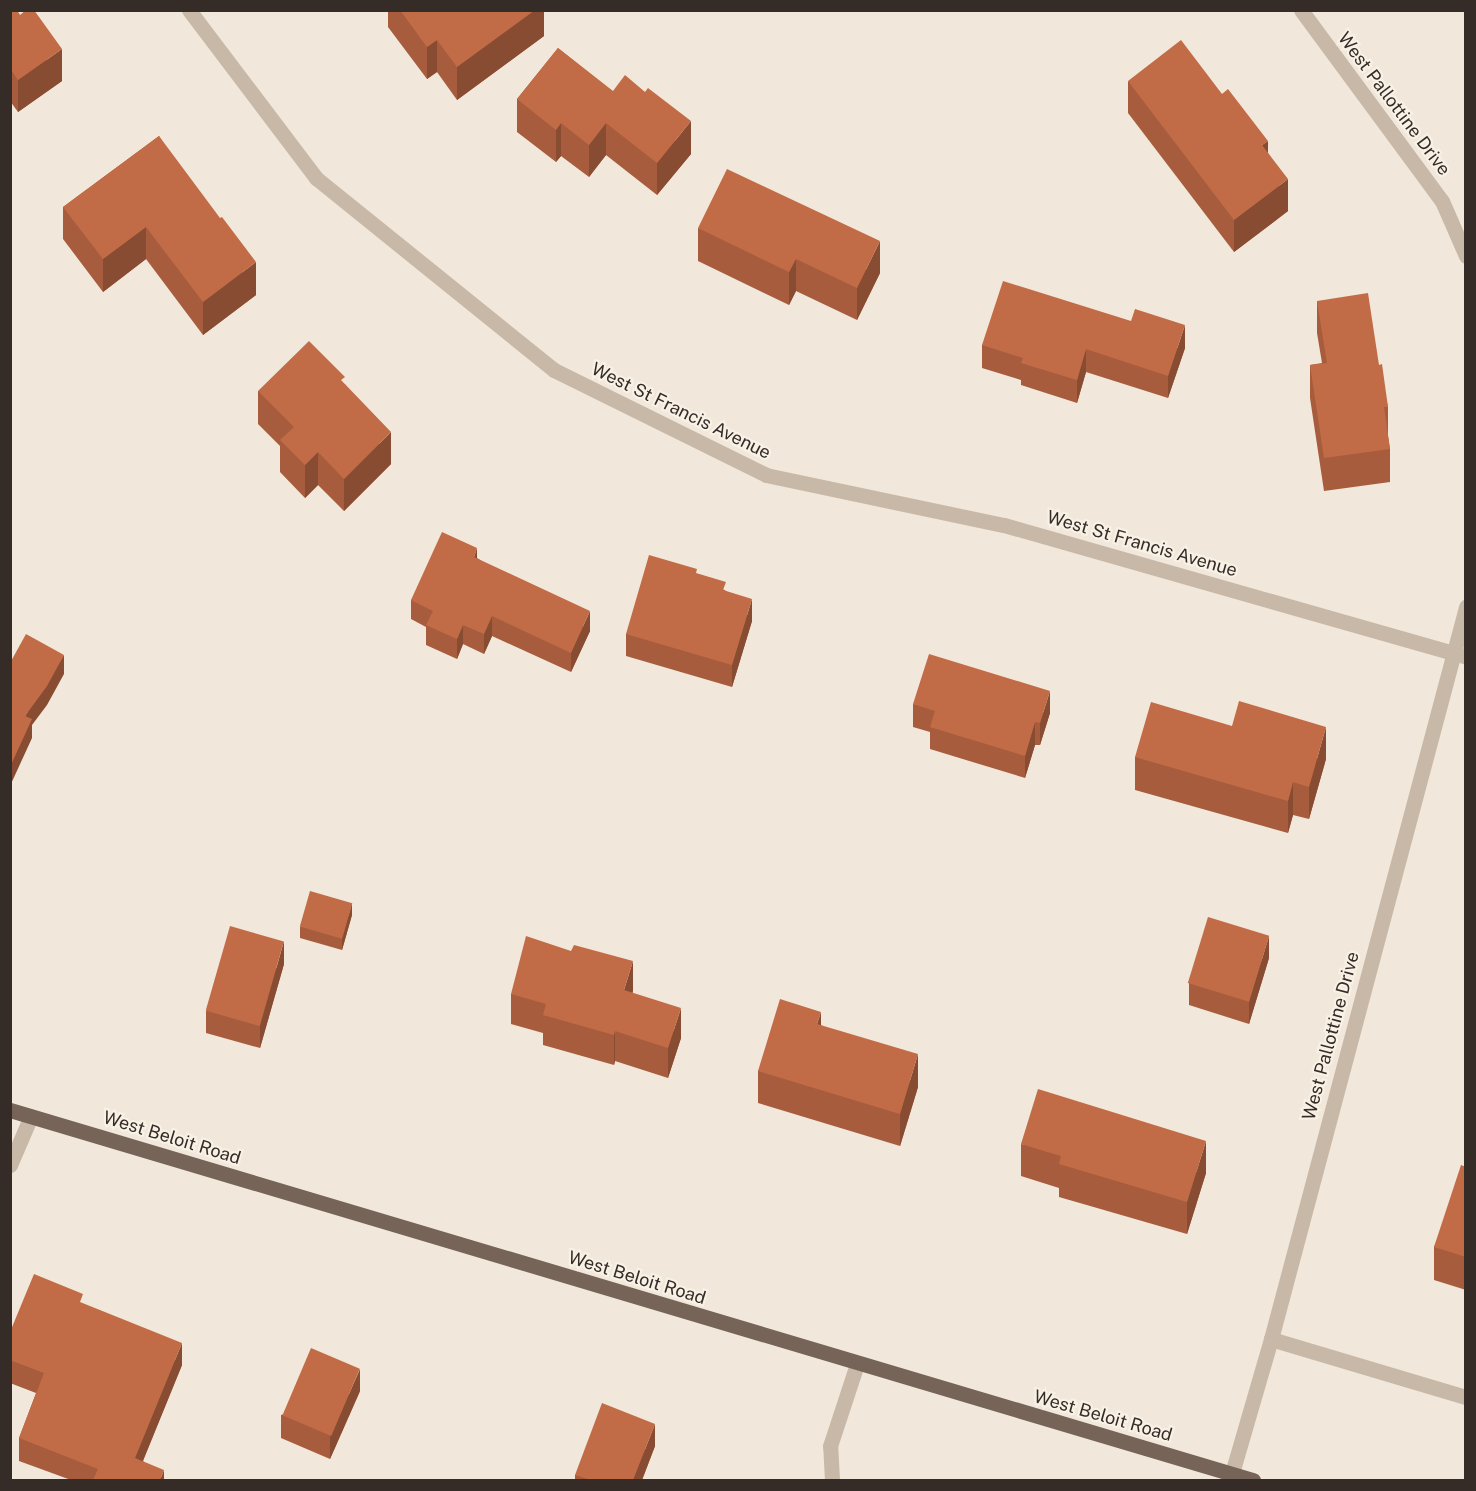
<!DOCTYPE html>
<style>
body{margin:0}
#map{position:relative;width:1476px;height:1491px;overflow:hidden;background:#f1e7da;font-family:"Public Sans",sans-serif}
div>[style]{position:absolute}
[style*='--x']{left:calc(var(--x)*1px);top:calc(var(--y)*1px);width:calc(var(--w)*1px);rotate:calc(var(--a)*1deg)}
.minor>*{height:15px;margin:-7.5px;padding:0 7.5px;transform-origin:7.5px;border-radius:7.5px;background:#c8b8a7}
.major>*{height:15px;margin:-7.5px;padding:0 7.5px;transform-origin:7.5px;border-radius:7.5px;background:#766459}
.wall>*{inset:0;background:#a75d3d}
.shaded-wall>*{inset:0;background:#884c32}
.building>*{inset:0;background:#c26c47;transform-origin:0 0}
span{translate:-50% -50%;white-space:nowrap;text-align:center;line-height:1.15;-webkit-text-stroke:4.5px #f8f1e6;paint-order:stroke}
.street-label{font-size:18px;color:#352c27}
.frame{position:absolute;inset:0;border:12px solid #352c27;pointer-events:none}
</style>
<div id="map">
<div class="minor">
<div style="--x:189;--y:10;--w:211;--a:52.9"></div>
<div style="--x:316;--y:178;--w:306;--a:38.9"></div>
<div style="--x:554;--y:370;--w:237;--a:26.3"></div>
<div style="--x:766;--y:475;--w:243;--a:11.9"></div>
<div style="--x:1004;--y:525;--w:480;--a:15.9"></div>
<div style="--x:1301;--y:10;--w:237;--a:53.6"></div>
<div style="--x:1442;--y:201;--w:60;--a:66.4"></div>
<div style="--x:10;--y:1165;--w:53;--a:-66.8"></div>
<div style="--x:1271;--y:1339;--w:203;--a:16.6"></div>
<div style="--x:832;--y:1480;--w:34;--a:-93"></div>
<div style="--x:830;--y:1446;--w:86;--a:-71.8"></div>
<div style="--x:1230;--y:1480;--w:147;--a:-73.8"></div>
<div style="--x:1271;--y:1339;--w:758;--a:-75.08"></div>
</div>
<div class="major">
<div style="--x:10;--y:1110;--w:1297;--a:16.58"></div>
</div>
<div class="wall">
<div style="clip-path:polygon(10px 10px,62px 81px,18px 112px,10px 101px)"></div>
<div style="clip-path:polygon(388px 10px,544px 10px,544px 36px,457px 100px,437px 72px,427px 79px,388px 27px)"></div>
<div style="clip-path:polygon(558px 48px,691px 154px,657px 195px,606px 155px,589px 177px,561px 156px,556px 162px,517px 132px,517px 99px)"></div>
<div style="clip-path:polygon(1128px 81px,1268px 153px,1288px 211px,1234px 252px,1128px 113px)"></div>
<div style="clip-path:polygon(159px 136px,256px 295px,203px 335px,146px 259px,103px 292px,63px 239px,63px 207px)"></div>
<div style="clip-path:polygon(698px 228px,880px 273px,857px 320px,796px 291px,789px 305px,698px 261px)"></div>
<div style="clip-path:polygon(1317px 301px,1379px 365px,1388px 407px,1388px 436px,1390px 449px,1390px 482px,1324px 491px,1310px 398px,1310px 365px,1322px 363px,1317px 333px)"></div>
<div style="clip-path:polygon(982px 345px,1185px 348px,1168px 398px,1086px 372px,1077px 403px,1021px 385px,1021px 380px,982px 368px)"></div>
<div style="clip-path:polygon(345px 384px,391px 464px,344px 511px,318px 485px,305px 498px,280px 472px,280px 446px,258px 424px,258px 391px)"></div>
<div style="clip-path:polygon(477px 558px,590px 631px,571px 672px,492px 636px,484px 654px,463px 644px,457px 659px,426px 645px,426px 627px,411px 619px,411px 600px)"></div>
<div style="clip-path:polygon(697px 574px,726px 591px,752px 621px,732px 687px,626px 656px,626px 634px)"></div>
<div style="clip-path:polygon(913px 704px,1050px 713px,1040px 745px,1035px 745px,1025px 778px,930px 749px,930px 732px,913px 727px)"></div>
<div style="clip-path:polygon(1135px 757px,1326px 759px,1309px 819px,1293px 815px,1288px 833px,1135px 790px)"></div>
<div style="clip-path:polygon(352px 915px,342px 950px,300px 938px,300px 927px)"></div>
<div style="clip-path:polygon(1269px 958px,1249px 1024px,1189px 1005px,1189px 983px)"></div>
<div style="clip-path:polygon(284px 964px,260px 1048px,206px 1033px,206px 1011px)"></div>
<div style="clip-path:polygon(633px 991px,632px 992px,681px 1038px,668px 1078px,615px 1061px,614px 1065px,543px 1045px,543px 1033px,511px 1024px,511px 994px)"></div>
<div style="clip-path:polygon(821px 1025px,918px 1087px,900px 1146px,758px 1103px,758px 1071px)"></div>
<div style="clip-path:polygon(1021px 1144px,1206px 1173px,1187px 1234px,1059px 1197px,1059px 1188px,1021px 1176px)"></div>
<div style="clip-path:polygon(1466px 1167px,1466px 1290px,1434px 1280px,1434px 1247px)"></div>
<div style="clip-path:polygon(83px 1304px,182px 1365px,143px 1461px,164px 1480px,71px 1480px,19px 1461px,19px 1438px,36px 1393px,10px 1383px,10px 1332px)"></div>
<div style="clip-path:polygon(360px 1391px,330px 1459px,281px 1438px,281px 1415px)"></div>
<div style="clip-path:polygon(655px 1446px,642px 1480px,575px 1480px,575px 1475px)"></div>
</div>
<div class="shaded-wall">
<div style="clip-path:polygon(535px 10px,544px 10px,544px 36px,457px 100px,457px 67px)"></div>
<div style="clip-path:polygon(437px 40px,437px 72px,427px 79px,427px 47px)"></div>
<div style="clip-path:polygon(62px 49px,62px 81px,18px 112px,18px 80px)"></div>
<div style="clip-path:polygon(691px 121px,691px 154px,657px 195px,657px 163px)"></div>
<div style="clip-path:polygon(561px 123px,561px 156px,556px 162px,556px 130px)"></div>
<div style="clip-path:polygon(606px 123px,606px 155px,589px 177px,589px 145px)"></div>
<div style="clip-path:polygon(1268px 141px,1268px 173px,1262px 145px)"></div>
<div style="clip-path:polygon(1288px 179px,1288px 211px,1234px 252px,1234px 220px)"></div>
<div style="clip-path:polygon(146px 227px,146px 259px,103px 292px,103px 259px)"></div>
<div style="clip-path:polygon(880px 241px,880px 273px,857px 320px,857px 288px)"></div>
<div style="clip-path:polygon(796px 259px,796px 291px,789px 305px,789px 272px)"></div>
<div style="clip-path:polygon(256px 262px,256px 295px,203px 335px,203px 302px)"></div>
<div style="clip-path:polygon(1185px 325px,1185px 348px,1168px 398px,1168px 376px)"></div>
<div style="clip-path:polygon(1086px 349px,1086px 372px,1077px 403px,1077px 380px)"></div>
<div style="clip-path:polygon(391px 432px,391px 464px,344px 511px,344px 479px)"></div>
<div style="clip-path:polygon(318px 452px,318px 485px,305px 498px,305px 465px)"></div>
<div style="clip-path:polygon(477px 548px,477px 567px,474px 557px)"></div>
<div style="clip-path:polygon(752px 599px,752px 621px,732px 687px,732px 665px)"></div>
<div style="clip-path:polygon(590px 611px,590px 631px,571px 672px,571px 653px)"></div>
<div style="clip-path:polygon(492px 616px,492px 636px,484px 654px,484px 634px)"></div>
<div style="clip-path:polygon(463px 625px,463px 644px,457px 659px,457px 639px)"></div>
<div style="clip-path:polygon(64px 655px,64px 674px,47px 705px,32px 725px,32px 738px,10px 786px,10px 767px,25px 716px)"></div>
<div style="clip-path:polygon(1050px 691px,1050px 713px,1040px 745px,1040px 723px)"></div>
<div style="clip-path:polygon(1035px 722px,1035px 745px,1025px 778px,1025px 756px)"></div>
<div style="clip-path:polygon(1326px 727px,1326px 759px,1309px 819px,1309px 787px)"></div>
<div style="clip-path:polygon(1293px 782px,1293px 815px,1288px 833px,1288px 801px)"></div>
<div style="clip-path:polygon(352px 903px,352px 915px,342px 950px,342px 938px)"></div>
<div style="clip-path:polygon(1269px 936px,1269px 958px,1249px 1024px,1249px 1002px)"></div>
<div style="clip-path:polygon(284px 941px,284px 964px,260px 1048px,260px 1026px)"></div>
<div style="clip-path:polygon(633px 961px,633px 991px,624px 1020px,624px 990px)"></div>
<div style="clip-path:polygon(681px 1008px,681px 1038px,668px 1078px,668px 1048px)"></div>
<div style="clip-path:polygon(821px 1012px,821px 1044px,817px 1024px)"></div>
<div style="clip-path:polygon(615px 1031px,615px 1061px,614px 1065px,614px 1035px)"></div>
<div style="clip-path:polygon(918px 1054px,918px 1087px,900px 1146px,900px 1114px)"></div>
<div style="clip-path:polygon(1206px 1141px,1206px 1173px,1187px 1234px,1187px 1202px)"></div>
<div style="clip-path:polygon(182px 1343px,182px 1365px,135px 1480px,135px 1458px)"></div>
<div style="clip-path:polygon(360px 1369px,360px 1391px,330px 1459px,330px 1437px)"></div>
<div style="clip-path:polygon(655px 1424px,655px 1446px,642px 1480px,633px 1480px)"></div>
<div style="clip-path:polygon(164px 1470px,164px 1480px,160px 1480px)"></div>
</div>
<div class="building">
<div style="clip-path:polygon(10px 10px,17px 10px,20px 15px,26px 10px,34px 10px,62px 49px,18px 80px,10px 68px)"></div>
<div style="clip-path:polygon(400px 10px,535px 10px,457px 67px,437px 40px,427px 47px)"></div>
<div style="clip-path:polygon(1181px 40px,1222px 94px,1228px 89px,1268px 141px,1262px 145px,1288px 179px,1234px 220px,1128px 81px)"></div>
<div style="clip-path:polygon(558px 48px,613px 91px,625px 75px,645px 92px,648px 88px,691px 121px,657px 163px,606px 123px,589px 145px,561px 123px,556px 130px,517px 99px)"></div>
<div style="clip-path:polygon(159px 136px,220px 218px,222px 217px,256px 262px,203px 302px,146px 227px,103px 259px,63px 207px)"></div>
<div style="clip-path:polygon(727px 169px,880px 241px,857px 288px,796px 259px,789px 272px,698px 228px)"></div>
<div style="clip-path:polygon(1003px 281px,1131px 321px,1135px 309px,1185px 325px,1168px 376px,1086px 349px,1077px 380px,1021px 363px,1023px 358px,982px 345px)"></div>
<div style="clip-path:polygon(1368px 293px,1379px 365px,1382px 364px,1388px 407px,1384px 407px,1390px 449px,1324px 458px,1310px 365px,1327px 363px,1317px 301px)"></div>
<div style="clip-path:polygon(309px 341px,345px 377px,341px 380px,391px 432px,344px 479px,318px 452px,305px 465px,280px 440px,294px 427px,258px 391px)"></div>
<div style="clip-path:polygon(442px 532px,477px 548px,474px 557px,590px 611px,571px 653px,492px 616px,484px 634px,463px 625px,457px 639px,426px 625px,433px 611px,411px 600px)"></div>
<div style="clip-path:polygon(649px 555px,697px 569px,696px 573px,726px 582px,723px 590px,752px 599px,732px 665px,626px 634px)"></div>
<div style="clip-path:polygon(26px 634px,64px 655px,47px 686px,25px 716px,32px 719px,10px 767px,10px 663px)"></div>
<div style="clip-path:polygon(929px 654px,1050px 691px,1040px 723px,1035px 722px,1025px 756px,930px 727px,935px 711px,913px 704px)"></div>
<div style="clip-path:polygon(1239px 701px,1326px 727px,1309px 787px,1293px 782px,1288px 801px,1135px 757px,1151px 702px,1232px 726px)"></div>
<div style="left:310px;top:891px;width:44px;height:37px;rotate:16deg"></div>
<div style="left:1208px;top:917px;width:64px;height:69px;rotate:17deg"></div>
<div style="left:230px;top:926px;width:56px;height:88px;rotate:16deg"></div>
<div style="clip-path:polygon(526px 936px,571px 951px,574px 945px,633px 961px,624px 990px,681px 1008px,668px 1048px,615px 1031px,614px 1035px,543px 1015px,546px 1004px,511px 994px)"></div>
<div style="clip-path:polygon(780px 999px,821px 1012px,817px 1024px,918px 1054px,900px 1114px,758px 1071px)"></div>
<div style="clip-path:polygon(1038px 1089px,1206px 1141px,1187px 1202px,1059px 1164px,1061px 1156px,1021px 1144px)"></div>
<div style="clip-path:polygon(1461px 1165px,1466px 1167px,1466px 1257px,1434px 1247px)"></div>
<div style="clip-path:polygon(34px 1274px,83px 1294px,80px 1302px,182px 1343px,135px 1458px,164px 1470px,160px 1480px,93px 1480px,98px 1469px,19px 1438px,44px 1373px,10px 1360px,10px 1332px)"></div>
<div style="left:311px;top:1348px;width:53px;height:73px;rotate:23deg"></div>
<div style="clip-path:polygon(602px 1403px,655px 1424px,633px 1480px,591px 1480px,575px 1475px)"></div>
</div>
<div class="street-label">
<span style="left:1394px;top:104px;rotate:53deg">West Pallottine Drive</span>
<span style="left:681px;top:411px;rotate:26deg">West St Francis Avenue</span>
<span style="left:1142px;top:544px;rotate:16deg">West St Francis Avenue</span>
<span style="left:1331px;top:1036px;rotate:-75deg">West Pallottine Drive</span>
<span style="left:172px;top:1138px;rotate:17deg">West Beloit Road</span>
<span style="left:637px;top:1278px;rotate:17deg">West Beloit Road</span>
<span style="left:1103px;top:1416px;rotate:16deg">West Beloit Road</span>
</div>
<div class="frame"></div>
</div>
